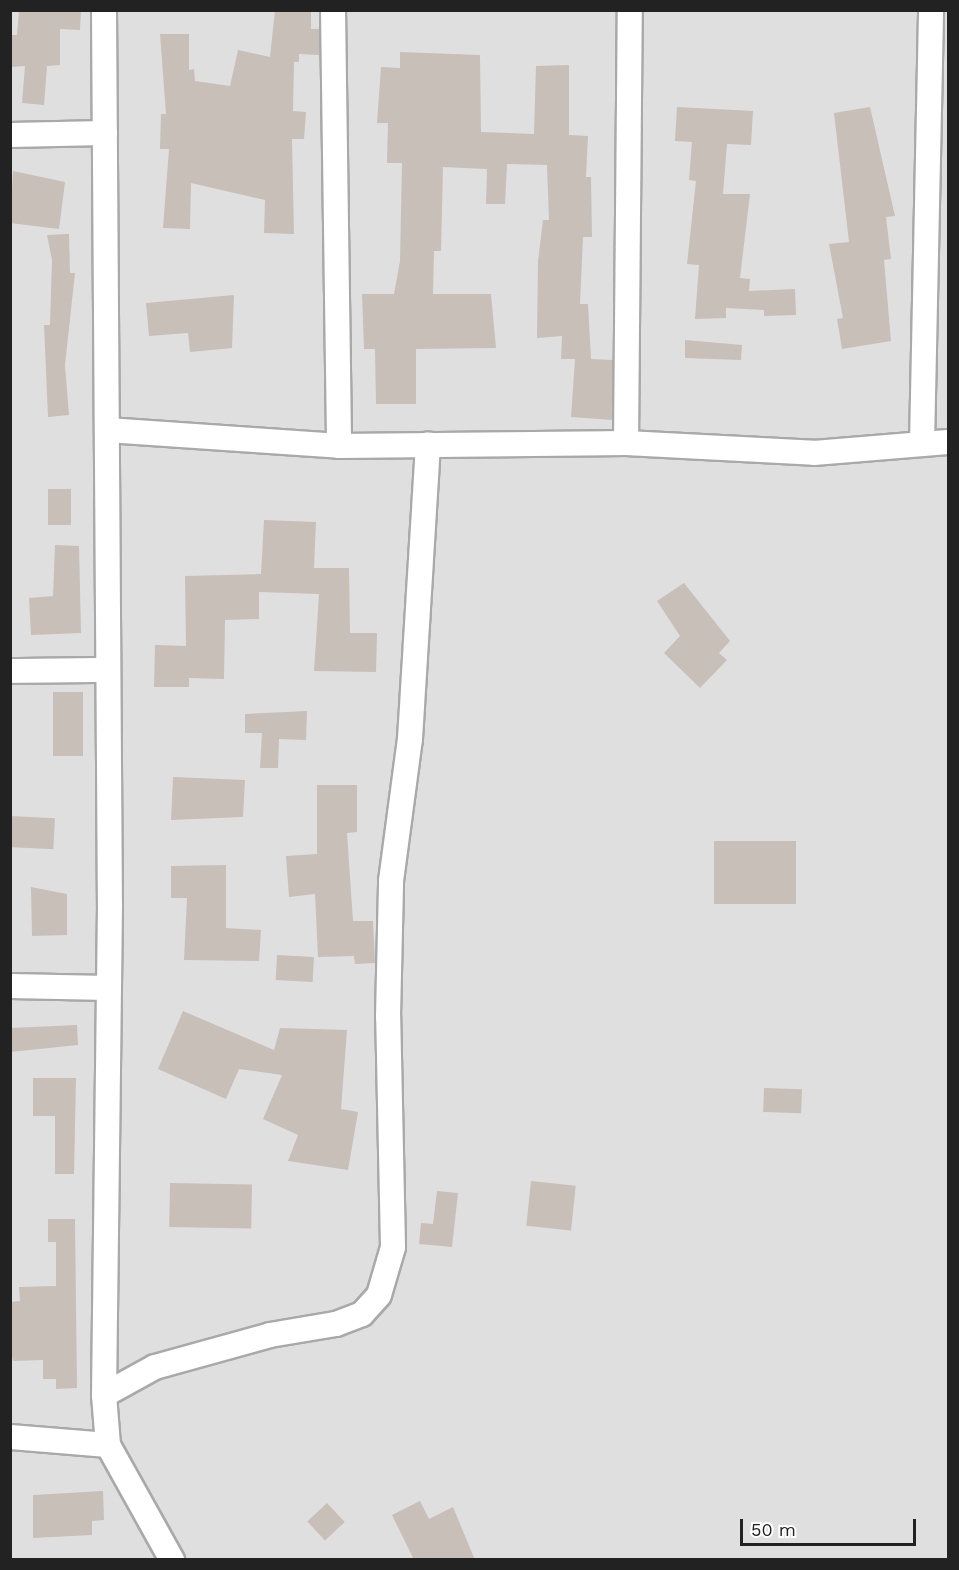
<!DOCTYPE html>
<style>
body{margin:0}
#map{position:relative;width:959px;height:1570px;overflow:hidden;background:#f2efe9;font-family:"Work Sans",sans-serif}
div>[style]{position:absolute}
[style*='--x']{left:calc(var(--x)*1px);top:calc(var(--y)*1px);width:calc(var(--w)*1px);rotate:calc(var(--a)*1deg)}
.residential>*{inset:0;background:#e0dfdf;transform-origin:0 0}
.building>*{inset:0;background:#c7bfb8;transform-origin:0 0}
.roads{filter:drop-shadow(2px 0 #a9a9a9) drop-shadow(-2px 0 #a9a9a9) drop-shadow(0 2px #a9a9a9) drop-shadow(0 -2px #a9a9a9)}
.street>*{height:24px;margin:-12px;padding:0 12px;transform-origin:12px;border-radius:12px;background:#fff}
span{translate:-50% -50%;white-space:nowrap;text-align:center;line-height:1.15;-webkit-text-stroke:5px #fff;paint-order:stroke}
.frame{position:absolute;inset:0;border:12px solid #222;pointer-events:none}
.scale{position:absolute;left:740px;top:1519px;width:176px;height:27px;box-sizing:border-box;border:3px solid #222;border-top:0;padding-left:8px;font-size:18px;line-height:21px;white-space:nowrap;color:#222;-webkit-text-stroke:4px #fff;paint-order:stroke}
</style>
<div id="map">
<div class="residential">
<div style="left:11px;top:11px;width:937px;height:1548px"></div>
</div>
<div class="building">
<div style="clip-path:polygon(19px 10px,81px 10px,80px 30px,60px 29px,60px 65px,47px 66px,44px 105px,22px 103px,25px 66px,11px 67px,10px 35px,17px 35px)"></div>
<div style="clip-path:polygon(275px 10px,311px 10px,311px 29px,319px 29px,319px 55px,299px 54px,299px 62px,294px 62px,293px 111px,306px 112px,304px 139px,292px 139px,294px 234px,264px 233px,265px 200px,191px 183px,190px 229px,163px 228px,169px 149px,160px 149px,161px 114px,166px 114px,160px 34px,189px 34px,189px 70px,194px 69px,195px 81px,230px 86px,238px 50px,270px 57px)"></div>
<div style="clip-path:polygon(400px 52px,480px 55px,481px 132px,534px 134px,536px 66px,569px 65px,569px 135px,588px 136px,586px 177px,591px 177px,592px 237px,583px 237px,580px 304px,588px 304px,591px 359px,613px 360px,612px 420px,571px 417px,575px 359px,561px 359px,562px 336px,537px 338px,538px 261px,543px 220px,549px 220px,547px 165px,507px 164px,505px 204px,486px 204px,487px 169px,443px 167px,441px 251px,434px 251px,433px 294px,491px 294px,496px 348px,416px 349px,416px 404px,376px 404px,375px 349px,364px 349px,362px 294px,394px 294px,400px 261px,402px 163px,387px 163px,388px 123px,377px 123px,381px 67px,400px 68px)"></div>
<div style="clip-path:polygon(677px 107px,753px 111px,751px 145px,727px 144px,723px 194px,750px 194px,740px 278px,750px 279px,749px 291px,795px 289px,796px 315px,764px 316px,764px 310px,726px 308px,726px 318px,695px 319px,699px 265px,687px 264px,696px 181px,689px 180px,692px 142px,675px 141px)"></div>
<div style="clip-path:polygon(870px 107px,895px 216px,886px 217px,891px 259px,884px 260px,891px 341px,842px 349px,837px 319px,843px 318px,829px 244px,849px 242px,834px 113px)"></div>
<div style="clip-path:polygon(13px 171px,65px 182px,59px 229px,10px 223px)"></div>
<div style="clip-path:polygon(69px 234px,70px 273px,75px 273px,65px 365px,69px 415px,48px 417px,44px 325px,50px 325px,52px 260px,47px 235px)"></div>
<div style="clip-path:polygon(234px 295px,232px 348px,190px 352px,188px 333px,149px 336px,146px 303px)"></div>
<div style="clip-path:polygon(685px 340px,742px 345px,741px 360px,685px 358px)"></div>
<div style="left:48px;top:489px;width:23px;height:36px"></div>
<div style="clip-path:polygon(264px 520px,316px 522px,314px 568px,349px 568px,350px 633px,377px 633px,376px 672px,314px 671px,319px 594px,259px 592px,259px 619px,225px 620px,224px 679px,189px 678px,189px 687px,154px 687px,155px 645px,186px 646px,185px 576px,261px 574px)"></div>
<div style="clip-path:polygon(55px 545px,79px 546px,81px 633px,31px 635px,29px 598px,53px 596px)"></div>
<div style="clip-path:polygon(684px 583px,730px 641px,719px 653px,727px 660px,700px 688px,664px 653px,680px 636px,657px 601px)"></div>
<div style="left:53px;top:692px;width:30px;height:64px"></div>
<div style="clip-path:polygon(307px 711px,306px 740px,279px 739px,278px 768px,260px 768px,262px 733px,245px 733px,245px 714px)"></div>
<div style="clip-path:polygon(173px 777px,245px 780px,243px 817px,171px 820px)"></div>
<div style="clip-path:polygon(317px 785px,357px 785px,357px 832px,347px 833px,353px 921px,373px 921px,375px 963px,355px 964px,354px 956px,318px 957px,315px 894px,289px 897px,286px 856px,317px 854px)"></div>
<div style="left:10px;top:816px;width:45px;height:31px;rotate:3deg"></div>
<div style="left:714px;top:841px;width:82px;height:63px"></div>
<div style="clip-path:polygon(226px 865px,226px 928px,261px 930px,259px 961px,184px 960px,187px 898px,171px 898px,171px 866px)"></div>
<div style="clip-path:polygon(31px 887px,67px 894px,67px 935px,32px 936px)"></div>
<div style="left:277px;top:955px;width:37px;height:25px;rotate:3deg"></div>
<div style="clip-path:polygon(183px 1011px,274px 1050px,280px 1028px,347px 1030px,341px 1109px,358px 1112px,348px 1170px,288px 1161px,298px 1135px,263px 1119px,282px 1075px,239px 1069px,226px 1099px,158px 1069px)"></div>
<div style="clip-path:polygon(77px 1025px,78px 1045px,10px 1052px,10px 1028px)"></div>
<div style="clip-path:polygon(33px 1078px,76px 1078px,74px 1174px,55px 1174px,55px 1116px,33px 1116px)"></div>
<div style="left:764px;top:1088px;width:38px;height:24px;rotate:2deg"></div>
<div style="left:531px;top:1181px;width:45px;height:45px;rotate:6deg"></div>
<div style="left:170px;top:1183px;width:82px;height:44px;rotate:1deg"></div>
<div style="clip-path:polygon(437px 1191px,458px 1193px,452px 1247px,419px 1244px,421px 1223px,433px 1224px)"></div>
<div style="clip-path:polygon(48px 1219px,75px 1219px,77px 1388px,56px 1389px,56px 1379px,43px 1379px,43px 1360px,13px 1361px,10px 1348px,10px 1302px,20px 1301px,19px 1287px,56px 1286px,56px 1242px,48px 1242px)"></div>
<div style="clip-path:polygon(103px 1491px,104px 1520px,92px 1521px,92px 1535px,33px 1538px,33px 1495px)"></div>
<div style="clip-path:polygon(420px 1501px,429px 1519px,453px 1507px,475px 1560px,414px 1560px,392px 1515px)"></div>
<div style="left:327px;top:1503px;width:26px;height:27px;rotate:47deg"></div>
</div>
<div class="roads">
<div class="street">
<div style="--x:104;--y:10;--w:895;--a:89.62"></div>
<div style="--x:110;--y:905;--w:490;--a:90.7"></div>
<div style="--x:104;--y:1395;--w:50;--a:85.4"></div>
<div style="--x:108;--y:1445;--w:132;--a:60.9"></div>
<div style="--x:333;--y:10;--w:436;--a:89.2"></div>
<div style="--x:10;--y:135;--w:95;--a:-1.2"></div>
<div style="--x:107;--y:430;--w:233;--a:3.9"></div>
<div style="--x:339;--y:446;--w:287;--a:-0.6"></div>
<div style="--x:626;--y:443;--w:188;--a:3"></div>
<div style="--x:814;--y:453;--w:134;--a:-4.7"></div>
<div style="--x:626;--y:443;--w:433;--a:-89.5"></div>
<div style="--x:922;--y:444;--w:434;--a:-88.8"></div>
<div style="--x:10;--y:671;--w:98;--a:-0.6"></div>
<div style="--x:10;--y:986;--w:99;--a:1.2"></div>
<div style="--x:104;--y:1395;--w:58;--a:-28.8"></div>
<div style="--x:155;--y:1367;--w:119;--a:-15.5"></div>
<div style="--x:270;--y:1335;--w:67;--a:-9.5"></div>
<div style="--x:336;--y:1324;--w:28;--a:-21"></div>
<div style="--x:362;--y:1314;--w:25;--a:-48"></div>
<div style="--x:379;--y:1295;--w:50;--a:-73.7"></div>
<div style="--x:393;--y:1247;--w:230;--a:-91.2"></div>
<div style="--x:388;--y:1017;--w:136;--a:-88.7"></div>
<div style="--x:391;--y:881;--w:143;--a:-82.4"></div>
<div style="--x:410;--y:739;--w:295;--a:-86.5"></div>
<div style="--x:10;--y:1437;--w:98;--a:4.7"></div>
</div>
</div>
<div class="frame"></div>
<div class="scale">50 m</div>
</div>
